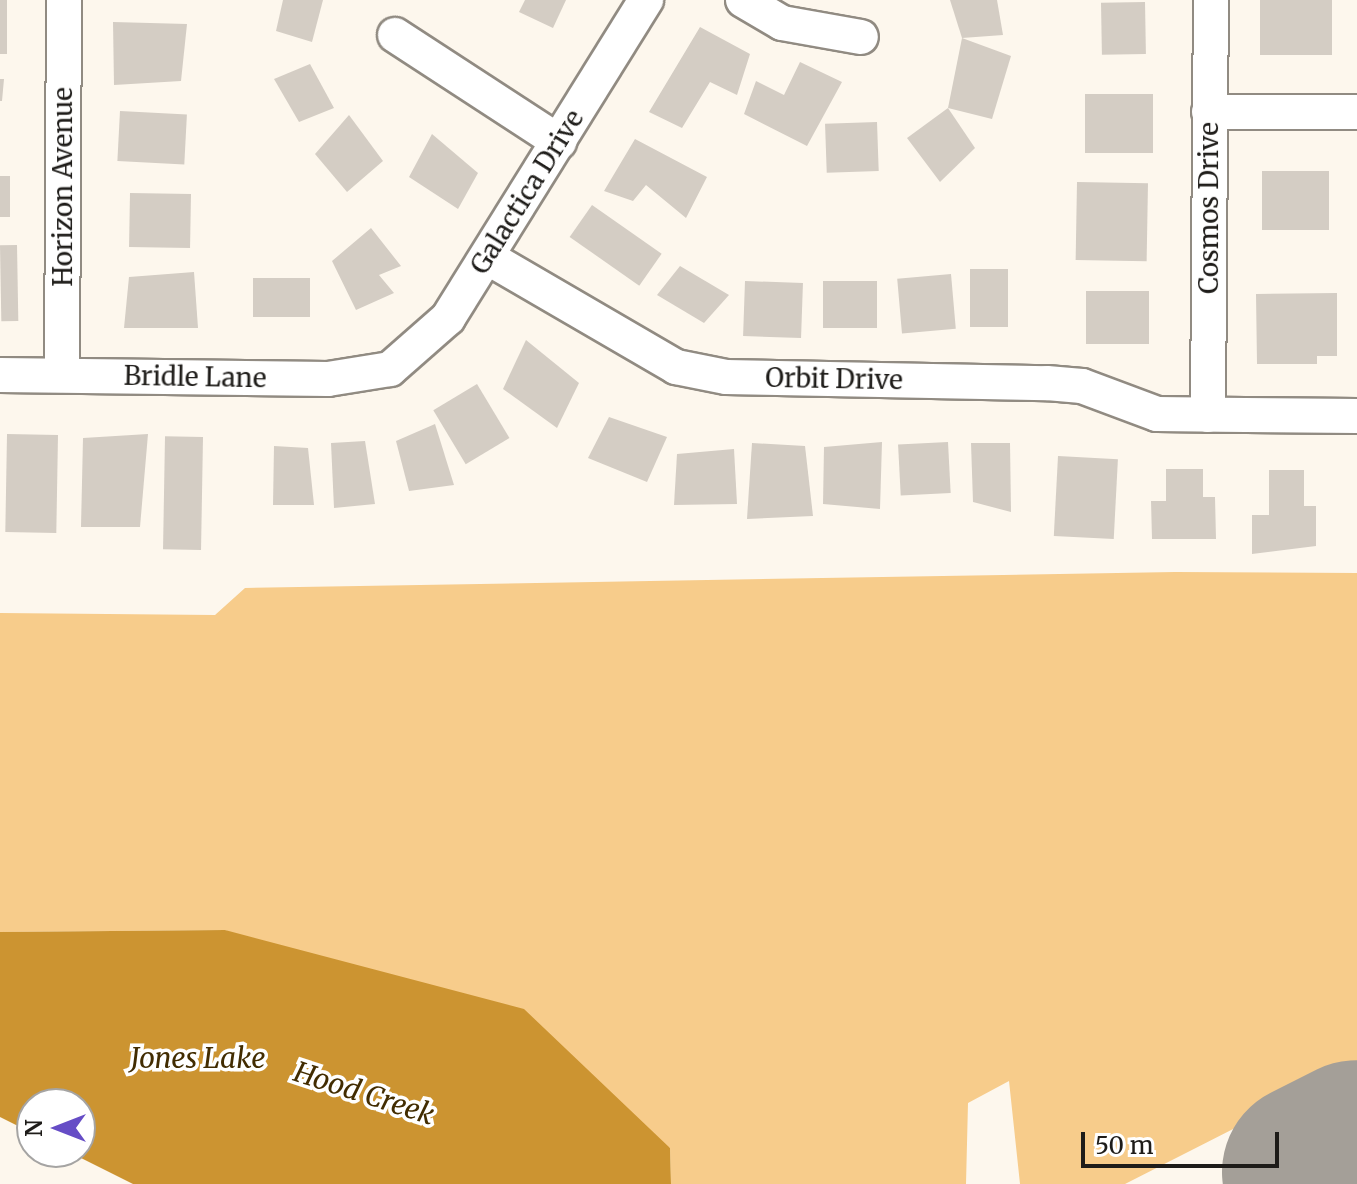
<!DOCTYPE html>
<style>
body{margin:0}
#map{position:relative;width:1357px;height:1184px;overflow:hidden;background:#fdf7ed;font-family:Merriweather,serif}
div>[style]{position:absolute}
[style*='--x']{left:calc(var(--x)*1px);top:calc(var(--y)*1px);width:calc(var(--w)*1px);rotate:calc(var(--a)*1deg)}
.green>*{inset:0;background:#f7cc8b}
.water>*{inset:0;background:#cc9431}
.taxiway>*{height:72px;margin:-36px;padding:0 36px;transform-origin:36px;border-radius:36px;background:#a49f98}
.runway>*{height:178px;margin:-89px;padding:0 89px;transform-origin:89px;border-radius:89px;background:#a49f98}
.building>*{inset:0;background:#d4cdc4;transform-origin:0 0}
.roads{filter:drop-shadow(2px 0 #918b82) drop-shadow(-2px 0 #918b82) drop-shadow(0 2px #918b82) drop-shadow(0 -2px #918b82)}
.minor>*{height:34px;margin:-17px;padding:0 17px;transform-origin:17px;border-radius:17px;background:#fff}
span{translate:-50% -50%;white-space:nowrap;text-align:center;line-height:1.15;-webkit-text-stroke:7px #fff;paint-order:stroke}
.street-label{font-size:26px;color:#1e1c19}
.water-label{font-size:28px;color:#422c01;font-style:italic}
.north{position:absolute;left:16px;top:1088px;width:80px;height:80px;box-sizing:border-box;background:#fff;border:2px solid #a5a4a3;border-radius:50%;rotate:270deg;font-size:22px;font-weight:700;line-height:32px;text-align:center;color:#1e1c19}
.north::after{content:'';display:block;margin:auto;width:28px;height:36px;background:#664dc6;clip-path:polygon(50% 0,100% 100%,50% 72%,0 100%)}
.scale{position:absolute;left:1081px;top:1132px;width:198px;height:36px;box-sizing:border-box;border:4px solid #1e1c19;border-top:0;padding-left:10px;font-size:24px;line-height:28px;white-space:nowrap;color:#1e1c19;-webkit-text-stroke:6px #fff;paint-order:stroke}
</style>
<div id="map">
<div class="green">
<div style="clip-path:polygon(1175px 572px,1357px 573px,1357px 1066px,1125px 1184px,1020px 1184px,1009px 1081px,968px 1103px,966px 1184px,671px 1184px,670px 1148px,225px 930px,0 932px,0 613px,215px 615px,245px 588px)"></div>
</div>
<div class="water">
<div style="clip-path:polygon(225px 930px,524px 1009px,670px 1148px,671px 1184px,133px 1184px,69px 1152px,80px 1152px,80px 1104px,32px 1104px,32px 1133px,0 1117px,0 932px)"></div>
</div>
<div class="taxiway">
<div style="--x:1311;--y:1172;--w:13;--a:63"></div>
</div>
<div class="runway">
<div style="--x:1311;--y:1172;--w:51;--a:-26.6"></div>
</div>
<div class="building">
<div style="left:0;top:0;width:7px;height:54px"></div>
<div style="clip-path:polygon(283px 0,323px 0,312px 42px,276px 31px)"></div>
<div style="clip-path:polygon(525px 0,566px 0,553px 28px,519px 12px)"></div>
<div style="clip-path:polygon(950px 0,997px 0,1003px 35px,962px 38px)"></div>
<div style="left:1260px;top:0;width:72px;height:55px"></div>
<div style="left:1145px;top:2px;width:52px;height:44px;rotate:89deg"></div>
<div style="clip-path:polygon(113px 22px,187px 24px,181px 81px,114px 85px)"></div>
<div style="clip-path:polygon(700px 27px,750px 54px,737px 95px,710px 82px,682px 128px,649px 112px)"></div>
<div style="clip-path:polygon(962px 38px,1011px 56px,992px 119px,948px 108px)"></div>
<div style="clip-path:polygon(800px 62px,842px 82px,807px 146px,744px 114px,756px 81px,784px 95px)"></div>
<div style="clip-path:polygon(310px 64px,334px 108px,299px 122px,274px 79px)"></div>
<div style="clip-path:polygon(0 79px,4px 79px,2px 101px,0 101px)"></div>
<div style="left:1085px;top:94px;width:68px;height:59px"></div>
<div style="clip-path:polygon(948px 108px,975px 148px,940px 182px,907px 138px)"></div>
<div style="left:120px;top:111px;width:67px;height:50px;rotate:3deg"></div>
<div style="clip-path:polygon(349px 115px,383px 161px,347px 192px,315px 154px)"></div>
<div style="left:877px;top:122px;width:49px;height:52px;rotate:88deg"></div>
<div style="clip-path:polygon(432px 134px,478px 173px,458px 209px,409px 177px)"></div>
<div style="clip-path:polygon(635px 139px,707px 177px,686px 218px,646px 185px,633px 201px,604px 191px)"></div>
<div style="left:1262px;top:171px;width:67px;height:59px"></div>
<div style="left:0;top:176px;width:10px;height:41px"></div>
<div style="left:1077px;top:182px;width:71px;height:78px;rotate:1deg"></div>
<div style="left:130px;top:193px;width:61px;height:54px;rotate:1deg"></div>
<div style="left:592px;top:205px;width:85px;height:39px;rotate:35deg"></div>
<div style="clip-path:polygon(371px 228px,401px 266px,379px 275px,394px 293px,356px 310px,332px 261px)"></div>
<div style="left:17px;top:245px;width:76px;height:17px;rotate:89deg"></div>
<div style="clip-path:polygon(680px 266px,729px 295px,704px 323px,657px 295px)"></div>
<div style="left:970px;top:269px;width:38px;height:58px"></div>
<div style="clip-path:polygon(194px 272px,198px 328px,124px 328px,129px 277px)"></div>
<div style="left:951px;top:274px;width:55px;height:54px;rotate:85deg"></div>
<div style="left:253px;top:278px;width:57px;height:39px"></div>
<div style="left:745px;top:281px;width:58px;height:55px;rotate:2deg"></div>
<div style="left:877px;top:281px;width:47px;height:54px;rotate:90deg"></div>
<div style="left:1086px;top:291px;width:63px;height:53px"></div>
<div style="clip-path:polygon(1337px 293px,1337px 356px,1317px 356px,1317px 364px,1257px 364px,1256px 294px)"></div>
<div style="clip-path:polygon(526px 340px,579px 383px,557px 428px,503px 389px)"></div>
<div style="left:477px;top:384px;width:63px;height:51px;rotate:59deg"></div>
<div style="clip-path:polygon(609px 417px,667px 437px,647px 482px,588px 458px)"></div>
<div style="clip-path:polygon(435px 424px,454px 485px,409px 491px,396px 441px)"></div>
<div style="clip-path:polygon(148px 434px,140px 527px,81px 527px,83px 438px)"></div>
<div style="left:58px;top:435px;width:98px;height:51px;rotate:91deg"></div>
<div style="left:203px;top:437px;width:113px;height:38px;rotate:91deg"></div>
<div style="clip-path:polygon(365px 441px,375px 504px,334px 508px,331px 443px)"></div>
<div style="clip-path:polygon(882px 442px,880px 509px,823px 504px,824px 447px)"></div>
<div style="left:948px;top:442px;width:51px;height:50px;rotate:87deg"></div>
<div style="clip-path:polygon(752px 443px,805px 446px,813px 516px,747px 519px)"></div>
<div style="clip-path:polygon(971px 443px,1010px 443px,1011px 512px,973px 502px)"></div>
<div style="clip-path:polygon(274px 446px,308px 448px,314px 505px,273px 505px)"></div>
<div style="clip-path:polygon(734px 449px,737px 504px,674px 505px,677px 454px)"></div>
<div style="left:1058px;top:456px;width:60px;height:80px;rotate:3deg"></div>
<div style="clip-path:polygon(1166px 469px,1203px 469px,1203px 497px,1215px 497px,1216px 539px,1152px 539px,1151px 501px,1166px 501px)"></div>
<div style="clip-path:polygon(1269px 470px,1304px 470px,1304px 506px,1316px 506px,1316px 546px,1252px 554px,1252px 515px,1269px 515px)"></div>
</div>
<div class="roads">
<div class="minor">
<div style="--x:743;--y:0;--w:45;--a:30.5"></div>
<div style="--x:782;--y:23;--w:80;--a:10"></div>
<div style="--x:395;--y:35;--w:196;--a:33.1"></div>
<div style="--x:1209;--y:112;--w:148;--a:0"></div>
<div style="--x:487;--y:257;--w:219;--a:30.2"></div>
<div style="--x:676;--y:367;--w:51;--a:11.3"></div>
<div style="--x:726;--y:377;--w:321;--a:1.1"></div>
<div style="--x:1047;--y:383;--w:35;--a:5"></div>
<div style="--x:1082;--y:386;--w:80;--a:20.5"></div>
<div style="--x:1157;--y:414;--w:200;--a:0.6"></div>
<div style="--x:62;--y:374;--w:374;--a:-89.7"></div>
<div style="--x:0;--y:375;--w:328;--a:0.7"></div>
<div style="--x:328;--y:379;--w:63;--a:-9.2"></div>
<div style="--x:390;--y:369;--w:77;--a:-41.3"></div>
<div style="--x:448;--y:318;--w:375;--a:-58.1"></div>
<div style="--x:1208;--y:415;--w:415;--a:-89.6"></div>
</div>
</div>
<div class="street-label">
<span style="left:63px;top:187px;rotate:-90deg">Horizon Avenue</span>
<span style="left:527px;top:192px;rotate:-58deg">Galactica Drive</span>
<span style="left:1209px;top:208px;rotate:-90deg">Cosmos Drive</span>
<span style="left:195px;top:377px;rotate:1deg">Bridle Lane</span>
<span style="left:834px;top:379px;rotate:1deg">Orbit Drive</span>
</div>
<div class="water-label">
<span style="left:198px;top:1058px">Jones Lake</span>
<span style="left:364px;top:1093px;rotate:18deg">Hood Creek</span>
</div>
<div class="north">N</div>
<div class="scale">50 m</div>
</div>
